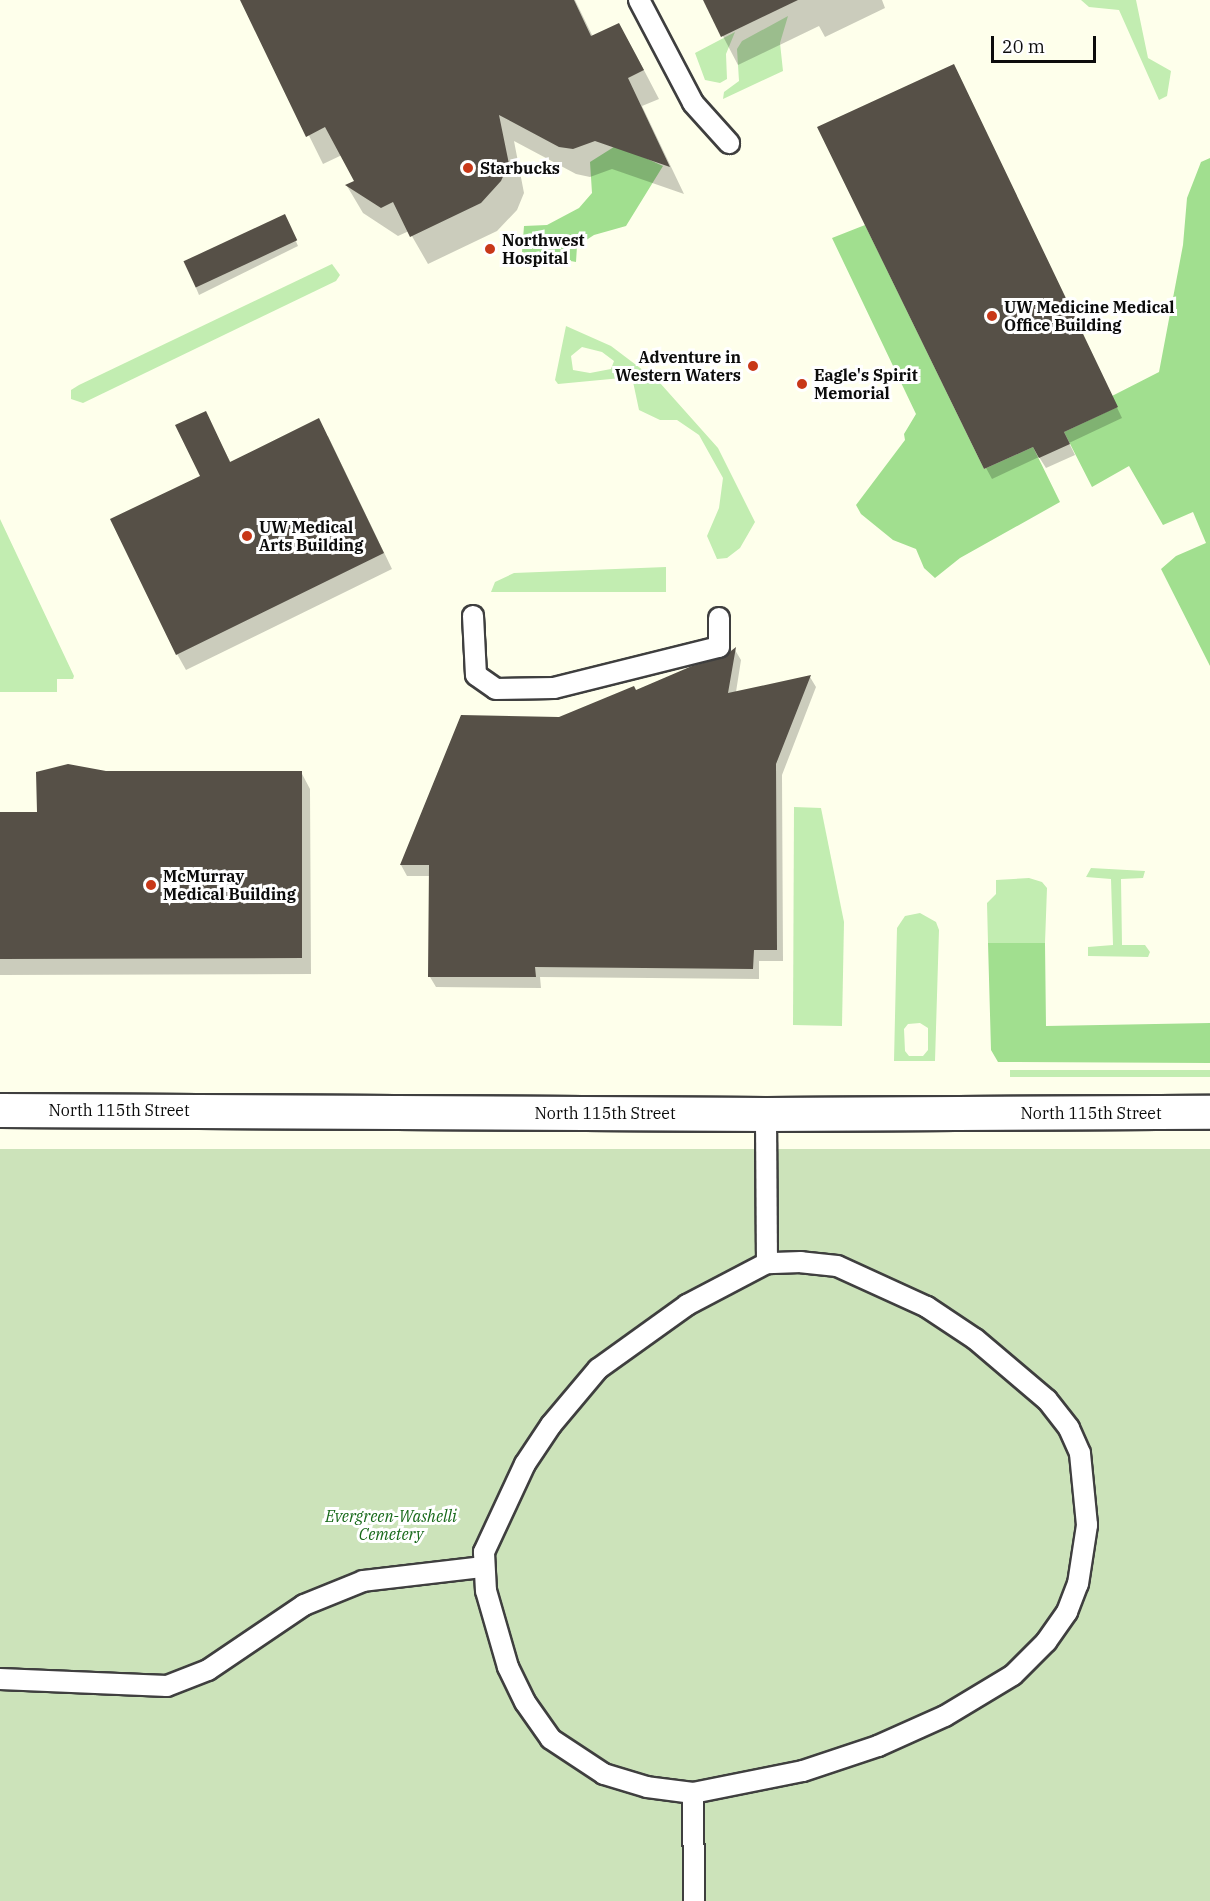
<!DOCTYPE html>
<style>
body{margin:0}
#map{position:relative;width:1210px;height:1901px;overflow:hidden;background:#feffeb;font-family:"IBM Plex Serif",serif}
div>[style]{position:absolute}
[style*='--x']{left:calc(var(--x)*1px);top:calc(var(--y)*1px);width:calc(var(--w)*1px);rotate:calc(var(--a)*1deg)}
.green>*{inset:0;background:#c2edb1;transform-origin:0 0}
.forest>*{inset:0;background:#a1df8f}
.cemetery>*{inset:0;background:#cce3ba;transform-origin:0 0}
.shadow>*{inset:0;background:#0003}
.building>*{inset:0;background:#565047;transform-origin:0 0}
.roads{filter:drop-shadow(2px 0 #3f3f3f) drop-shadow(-2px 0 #3f3f3f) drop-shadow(0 2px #3f3f3f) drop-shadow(0 -2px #3f3f3f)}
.service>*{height:20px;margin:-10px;padding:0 10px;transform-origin:10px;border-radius:10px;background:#fff}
.tertiary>*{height:33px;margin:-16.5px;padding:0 16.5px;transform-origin:16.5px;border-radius:16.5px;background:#fff}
.dots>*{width:16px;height:16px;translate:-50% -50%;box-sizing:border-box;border:3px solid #fff;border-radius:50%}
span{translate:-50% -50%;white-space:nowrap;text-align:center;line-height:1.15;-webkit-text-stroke:6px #fff;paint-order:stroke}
.poi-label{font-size:16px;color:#0c0c0c;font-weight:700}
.left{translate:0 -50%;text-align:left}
.right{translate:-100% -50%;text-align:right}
.street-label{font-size:16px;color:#0c0c0c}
.park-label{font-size:16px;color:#176919;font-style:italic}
.scale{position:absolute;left:991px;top:36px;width:105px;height:27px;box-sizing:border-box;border:3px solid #0c0c0c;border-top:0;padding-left:8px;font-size:18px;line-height:21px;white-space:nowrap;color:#0c0c0c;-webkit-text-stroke:4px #fff;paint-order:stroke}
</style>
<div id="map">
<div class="green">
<div style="clip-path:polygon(1081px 0,1136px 0,1148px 58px,1171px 71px,1167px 96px,1159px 100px,1119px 10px,1089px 7px)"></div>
<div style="clip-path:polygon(788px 16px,780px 43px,783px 71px,723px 99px,724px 92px,739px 81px,737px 49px,742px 41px)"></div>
<div style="clip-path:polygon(735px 32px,726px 54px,727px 79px,720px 83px,705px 80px,695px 53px)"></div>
<div style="clip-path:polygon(332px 264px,340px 275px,336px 281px,83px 403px,71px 399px,71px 390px,79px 385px)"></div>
<div style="clip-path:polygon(evenodd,566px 326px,611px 346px,660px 383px,718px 448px,755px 522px,740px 548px,727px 558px,717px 559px,707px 536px,719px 508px,723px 478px,699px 435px,677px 420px,660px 420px,639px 410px,632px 377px,558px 384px,555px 380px,566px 326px,582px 347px,602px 352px,614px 361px,611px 369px,590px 373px,573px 370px,571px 356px,582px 347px)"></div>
<div style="clip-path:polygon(0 519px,74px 676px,73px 679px,57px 679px,57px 692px,0 692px)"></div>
<div style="clip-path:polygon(666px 567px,666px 592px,491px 592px,495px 582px,514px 573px)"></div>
<div style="clip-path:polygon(794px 807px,821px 808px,844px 922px,842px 1026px,793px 1025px)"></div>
<div style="clip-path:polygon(1091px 868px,1145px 871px,1143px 878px,1121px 879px,1122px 945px,1145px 945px,1150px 952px,1148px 957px,1088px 956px,1088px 947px,1113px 945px,1111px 879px,1086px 877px)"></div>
<div style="clip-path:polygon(1029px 878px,1042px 882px,1047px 888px,1045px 943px,988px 943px,987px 903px,996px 894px,996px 880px)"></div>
<div style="clip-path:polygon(evenodd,920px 913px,936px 922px,939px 930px,935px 1061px,894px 1061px,897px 928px,905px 916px,920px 913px,920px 1023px,928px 1028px,928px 1050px,923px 1056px,909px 1056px,905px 1051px,904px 1029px,908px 1024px,920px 1023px)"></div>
<div style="left:1010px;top:1070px;width:200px;height:7px"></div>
</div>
<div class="forest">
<div style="clip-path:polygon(617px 145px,663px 166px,626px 226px,594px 235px,577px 246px,576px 262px,522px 252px,524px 226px,547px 225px,579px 208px,592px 193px,590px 162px)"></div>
<div style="clip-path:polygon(1210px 158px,1210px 666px,1161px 569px,1176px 556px,1206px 543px,1193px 512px,1163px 525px,1129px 466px,1092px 487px,1064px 432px,1117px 407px,1112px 396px,1159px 372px,1183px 245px,1187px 198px,1201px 162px)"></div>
<div style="clip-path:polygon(865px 225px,984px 469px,1033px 447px,1060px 502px,960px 558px,935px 578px,924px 568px,916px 549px,893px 540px,861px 514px,856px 505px,905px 440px,904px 434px,916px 414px,832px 238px)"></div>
<div style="clip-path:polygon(988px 943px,1045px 943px,1046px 1026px,1210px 1023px,1210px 1063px,998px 1062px,991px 1050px)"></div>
</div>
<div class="cemetery">
<div style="left:0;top:1149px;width:1210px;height:752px"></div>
</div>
<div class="shadow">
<div style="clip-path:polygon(242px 0,575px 0,593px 37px,619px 25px,635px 53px,659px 99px,642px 106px,684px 194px,612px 169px,590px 177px,576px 174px,514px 141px,524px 193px,517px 210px,497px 231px,428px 264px,409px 231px,398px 236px,363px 213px,347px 186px,356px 181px,342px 155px,323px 164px)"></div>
<div style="clip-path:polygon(704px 0,882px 0,885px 8px,825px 37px,819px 26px,738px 65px)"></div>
<div style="clip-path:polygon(954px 66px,1122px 418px,1069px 443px,1075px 455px,1046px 468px,1039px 457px,992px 479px,986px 468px)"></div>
<div style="clip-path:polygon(287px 221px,298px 246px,199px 295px,186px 264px)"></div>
<div style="clip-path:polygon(205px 413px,231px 463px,328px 436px,392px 569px,186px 670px,177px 654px,202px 476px)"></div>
<div style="clip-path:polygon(735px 650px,741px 660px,736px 692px,810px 677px,816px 687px,782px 775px,783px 961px,759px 961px,759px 979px,540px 977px,541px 988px,436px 987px,430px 977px,430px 876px,407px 876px,401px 865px,462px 717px,560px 719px,723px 660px)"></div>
<div style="clip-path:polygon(301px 772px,310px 789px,311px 974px,0 975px,0 814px,38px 813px,106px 773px)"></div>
</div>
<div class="building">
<div style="clip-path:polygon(240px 0,574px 0,591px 36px,619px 23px,644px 70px,628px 78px,670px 167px,595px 141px,573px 149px,559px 147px,499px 115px,509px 164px,501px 181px,481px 203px,410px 237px,393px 202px,381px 208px,345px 185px,354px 181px,325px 127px,306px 137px)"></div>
<div style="clip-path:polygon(703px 0,798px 0,721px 37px)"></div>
<div style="clip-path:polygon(954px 64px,1118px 407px,1064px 432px,1070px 444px,1039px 458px,1033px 447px,984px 469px,817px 127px)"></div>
<div style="left:285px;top:214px;width:29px;height:112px;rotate:65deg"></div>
<div style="clip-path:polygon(206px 411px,230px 462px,319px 418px,384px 553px,176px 655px,110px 519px,200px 476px,175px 425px)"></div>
<div style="clip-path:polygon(736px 647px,728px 693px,811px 675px,776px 764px,777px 950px,754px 950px,753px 969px,535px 967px,536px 977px,428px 977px,429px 865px,400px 865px,461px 715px,559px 717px,634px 686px,636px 690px,692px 666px,722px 658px)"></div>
<div style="clip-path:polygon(68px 764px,106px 771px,302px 771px,302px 958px,0 959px,0 812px,37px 812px,36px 772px)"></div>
</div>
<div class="roads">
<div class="service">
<div style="--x:639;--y:0;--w:116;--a:62.3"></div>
<div style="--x:693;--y:103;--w:54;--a:48"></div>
<div style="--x:473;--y:616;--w:59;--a:87.1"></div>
<div style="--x:476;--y:675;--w:24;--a:35"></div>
<div style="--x:496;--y:689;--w:58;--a:-1"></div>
<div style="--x:554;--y:688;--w:170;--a:-14"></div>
<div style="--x:719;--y:647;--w:29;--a:-90"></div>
<div style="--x:0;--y:1679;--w:167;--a:2.4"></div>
<div style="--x:167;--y:1686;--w:44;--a:-21.3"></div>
<div style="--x:208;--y:1670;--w:116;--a:-34.1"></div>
<div style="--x:304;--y:1605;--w:64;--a:-22.1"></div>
<div style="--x:363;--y:1581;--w:120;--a:-6.7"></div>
<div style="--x:693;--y:1793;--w:46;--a:-172.6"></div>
<div style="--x:647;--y:1787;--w:45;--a:-163.2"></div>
<div style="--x:604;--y:1774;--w:64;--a:-146.6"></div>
<div style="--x:551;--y:1739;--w:45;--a:-125.1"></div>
<div style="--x:525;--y:1702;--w:39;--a:-116"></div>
<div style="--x:508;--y:1667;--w:79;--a:-106.1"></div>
<div style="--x:486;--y:1591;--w:39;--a:-93"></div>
<div style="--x:484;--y:1552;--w:97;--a:-65"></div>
<div style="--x:525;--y:1464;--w:47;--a:-56.3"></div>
<div style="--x:551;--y:1425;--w:73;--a:-50"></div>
<div style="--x:598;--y:1369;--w:110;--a:-35.7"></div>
<div style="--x:687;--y:1305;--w:90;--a:-27.7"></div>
<div style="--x:694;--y:1901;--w:108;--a:-90.5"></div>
<div style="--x:693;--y:1793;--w:112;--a:-11.3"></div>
<div style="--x:803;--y:1771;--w:79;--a:-18.4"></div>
<div style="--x:878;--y:1746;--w:73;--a:-24.1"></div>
<div style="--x:945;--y:1716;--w:79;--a:-31.1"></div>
<div style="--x:1013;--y:1675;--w:47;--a:-45"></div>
<div style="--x:1046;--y:1642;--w:37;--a:-55"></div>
<div style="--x:1067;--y:1612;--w:30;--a:-69"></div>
<div style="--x:1078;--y:1584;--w:60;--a:-81.3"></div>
<div style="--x:1087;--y:1525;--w:72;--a:-95.6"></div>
<div style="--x:1080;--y:1453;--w:27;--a:-114"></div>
<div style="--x:1069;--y:1428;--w:36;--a:-128"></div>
<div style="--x:1047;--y:1400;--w:94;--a:-139.7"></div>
<div style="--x:975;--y:1339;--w:58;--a:-146.3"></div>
<div style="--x:927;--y:1307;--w:99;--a:-155.5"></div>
<div style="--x:837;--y:1266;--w:36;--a:-174"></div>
<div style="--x:801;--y:1262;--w:34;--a:178"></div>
<div style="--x:767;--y:1263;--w:149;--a:-90.4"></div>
</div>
<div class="tertiary">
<div style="--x:0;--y:1110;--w:766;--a:0.3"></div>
<div style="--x:766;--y:1114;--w:444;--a:-0.3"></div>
</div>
</div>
<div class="dots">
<div style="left:468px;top:168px;background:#c83818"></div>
<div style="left:490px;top:249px;background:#c83818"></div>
<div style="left:992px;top:316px;background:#c83818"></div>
<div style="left:753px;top:366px;background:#c83818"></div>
<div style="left:802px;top:384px;background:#c83818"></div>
<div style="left:247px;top:536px;background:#c83818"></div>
<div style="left:151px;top:885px;background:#c83818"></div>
</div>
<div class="poi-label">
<span class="left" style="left:480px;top:168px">Starbucks</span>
<span class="left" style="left:502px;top:249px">Northwest<br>Hospital</span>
<span class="left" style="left:1004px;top:316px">UW Medicine Medical<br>Office Building</span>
<span class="right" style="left:741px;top:366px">Adventure in<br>Western Waters</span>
<span class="left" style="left:814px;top:384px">Eagle's Spirit<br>Memorial</span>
<span class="left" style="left:259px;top:536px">UW Medical<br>Arts Building</span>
<span class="left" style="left:163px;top:885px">McMurray<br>Medical Building</span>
</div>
<div class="street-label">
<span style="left:119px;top:1110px">North 115th Street</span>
<span style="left:605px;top:1113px">North 115th Street</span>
<span style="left:1091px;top:1113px">North 115th Street</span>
</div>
<div class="park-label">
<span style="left:391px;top:1525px">Evergreen-Washelli<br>Cemetery</span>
</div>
<div class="scale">20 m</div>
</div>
